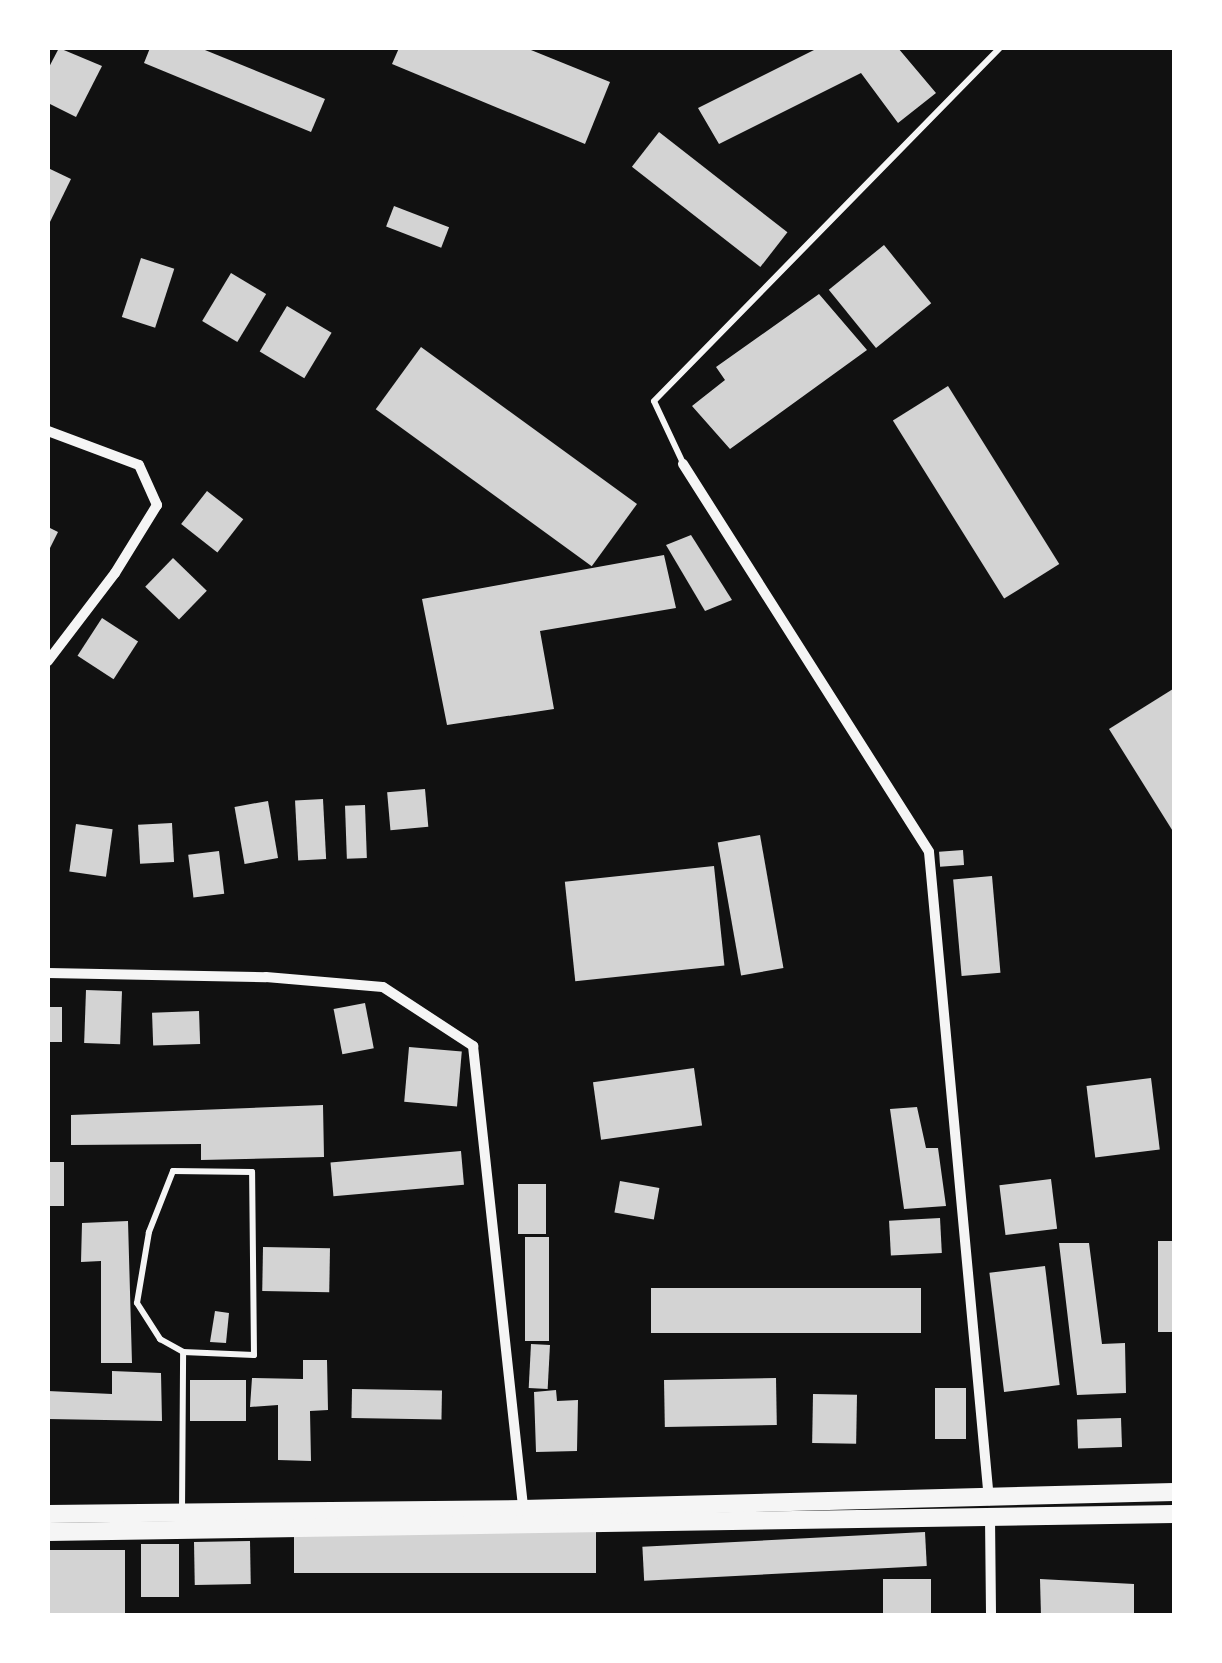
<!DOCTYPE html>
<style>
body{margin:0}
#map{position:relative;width:1222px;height:1663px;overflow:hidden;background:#111;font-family:"Open Sans",sans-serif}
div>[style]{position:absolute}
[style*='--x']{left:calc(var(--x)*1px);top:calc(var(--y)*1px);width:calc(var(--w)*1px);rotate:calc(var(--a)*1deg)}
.building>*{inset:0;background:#d3d3d3;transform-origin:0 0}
.service>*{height:6px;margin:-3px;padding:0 3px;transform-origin:3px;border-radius:3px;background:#f5f5f5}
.minor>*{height:10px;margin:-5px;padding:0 5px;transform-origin:5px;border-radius:5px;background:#f5f5f5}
.secondary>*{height:18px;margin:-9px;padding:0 9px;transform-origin:9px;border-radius:9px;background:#f5f5f5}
span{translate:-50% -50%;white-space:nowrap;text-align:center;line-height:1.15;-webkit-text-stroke:8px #fff;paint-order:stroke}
.frame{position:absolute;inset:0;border:50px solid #fff;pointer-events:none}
</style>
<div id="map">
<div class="building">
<div style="clip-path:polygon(59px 48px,102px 66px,76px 117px,48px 103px,48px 69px)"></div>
<div style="clip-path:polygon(150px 48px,200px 48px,325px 99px,311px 132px,144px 63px)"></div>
<div style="clip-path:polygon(399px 48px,526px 48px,610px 82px,585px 144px,392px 64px)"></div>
<div style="clip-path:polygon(818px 48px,898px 48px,936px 93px,898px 123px,861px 73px,719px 144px,698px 108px)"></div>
<div style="left:659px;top:132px;width:163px;height:44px;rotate:38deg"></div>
<div style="clip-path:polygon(48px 168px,71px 179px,48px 226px)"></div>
<div style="left:394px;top:206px;width:59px;height:22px;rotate:21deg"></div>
<div style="left:884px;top:245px;width:75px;height:71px;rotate:51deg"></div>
<div style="left:141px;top:258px;width:35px;height:62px;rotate:18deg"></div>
<div style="left:231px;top:273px;width:41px;height:56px;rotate:31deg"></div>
<div style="clip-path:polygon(819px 294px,867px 350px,730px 449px,692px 406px,725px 380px,716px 367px)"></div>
<div style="left:287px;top:306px;width:52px;height:53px;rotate:31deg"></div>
<div style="left:421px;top:347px;width:267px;height:77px;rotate:36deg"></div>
<div style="left:948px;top:386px;width:210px;height:65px;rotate:58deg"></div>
<div style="left:207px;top:491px;width:46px;height:42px;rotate:38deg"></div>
<div style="clip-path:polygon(48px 527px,58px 532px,48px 552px)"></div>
<div style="clip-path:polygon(691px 535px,732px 600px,705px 611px,666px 545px)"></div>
<div style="clip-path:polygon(664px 555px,676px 608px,540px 631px,554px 709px,447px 725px,422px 599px)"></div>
<div style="left:173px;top:558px;width:47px;height:40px;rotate:44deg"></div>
<div style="left:102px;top:618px;width:43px;height:45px;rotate:33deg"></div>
<div style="clip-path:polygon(1173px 689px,1174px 691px,1174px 833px,1109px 729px)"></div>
<div style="left:425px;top:789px;width:38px;height:38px;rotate:85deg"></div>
<div style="left:323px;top:799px;width:60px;height:28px;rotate:87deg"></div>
<div style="left:268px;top:801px;width:58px;height:34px;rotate:80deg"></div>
<div style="left:365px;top:805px;width:53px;height:20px;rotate:88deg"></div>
<div style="left:172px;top:823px;width:39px;height:34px;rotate:87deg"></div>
<div style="left:76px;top:824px;width:37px;height:48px;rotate:8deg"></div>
<div style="left:760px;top:835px;width:135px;height:43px;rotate:80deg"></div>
<div style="left:963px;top:850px;width:15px;height:24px;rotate:86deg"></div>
<div style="left:219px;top:851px;width:43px;height:31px;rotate:83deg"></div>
<div style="left:714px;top:866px;width:100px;height:150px;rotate:84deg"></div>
<div style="left:992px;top:876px;width:97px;height:39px;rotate:85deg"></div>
<div style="left:86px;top:990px;width:36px;height:53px;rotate:2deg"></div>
<div style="left:365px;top:1003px;width:46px;height:32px;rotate:79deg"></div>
<div style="left:48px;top:1007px;width:14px;height:35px"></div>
<div style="left:199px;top:1011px;width:33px;height:47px;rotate:88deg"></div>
<div style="left:409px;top:1047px;width:53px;height:55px;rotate:5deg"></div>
<div style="left:694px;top:1068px;width:58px;height:102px;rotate:82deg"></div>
<div style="left:1151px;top:1078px;width:72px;height:65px;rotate:83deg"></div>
<div style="clip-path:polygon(323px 1105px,324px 1157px,201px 1160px,201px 1144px,71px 1145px,71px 1115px)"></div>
<div style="clip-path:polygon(917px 1107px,926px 1148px,938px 1148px,946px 1206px,904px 1209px,890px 1109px)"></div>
<div style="left:461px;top:1151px;width:34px;height:131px;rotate:85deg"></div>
<div style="left:48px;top:1162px;width:16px;height:44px"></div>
<div style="left:1051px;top:1179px;width:50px;height:52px;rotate:83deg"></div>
<div style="left:620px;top:1181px;width:40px;height:32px;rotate:10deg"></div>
<div style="left:518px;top:1184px;width:28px;height:50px"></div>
<div style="left:940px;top:1218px;width:35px;height:51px;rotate:87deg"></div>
<div style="clip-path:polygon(128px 1221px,132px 1363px,101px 1363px,101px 1261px,81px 1262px,82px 1223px)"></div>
<div style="left:525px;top:1237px;width:24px;height:104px"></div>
<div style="left:1158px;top:1241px;width:16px;height:91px"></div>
<div style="clip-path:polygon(1059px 1243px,1089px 1243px,1102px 1344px,1125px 1343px,1126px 1393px,1077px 1395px)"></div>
<div style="left:263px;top:1247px;width:67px;height:44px;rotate:1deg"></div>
<div style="left:1045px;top:1266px;width:120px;height:56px;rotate:83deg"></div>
<div style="left:921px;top:1288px;width:45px;height:270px;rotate:90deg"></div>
<div style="clip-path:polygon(215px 1311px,229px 1313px,226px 1343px,210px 1342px)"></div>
<div style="left:531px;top:1344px;width:19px;height:44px;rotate:3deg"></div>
<div style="clip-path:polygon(303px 1360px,327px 1360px,328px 1410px,310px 1411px,311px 1461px,278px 1460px,278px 1405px,250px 1407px,252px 1378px,303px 1379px)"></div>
<div style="clip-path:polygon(112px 1371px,161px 1373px,162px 1421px,48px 1419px,48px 1391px,112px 1394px)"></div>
<div style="left:776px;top:1378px;width:47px;height:112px;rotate:89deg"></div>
<div style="left:190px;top:1380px;width:56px;height:41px"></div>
<div style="left:935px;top:1388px;width:31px;height:51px"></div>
<div style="left:352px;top:1389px;width:90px;height:29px;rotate:1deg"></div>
<div style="clip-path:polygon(556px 1390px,557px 1401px,578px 1400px,577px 1451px,536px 1452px,534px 1392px)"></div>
<div style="left:813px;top:1394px;width:44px;height:49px;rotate:1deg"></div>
<div style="left:1121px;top:1418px;width:29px;height:44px;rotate:88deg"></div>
<div style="left:596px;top:1529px;width:44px;height:302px;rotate:90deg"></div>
<div style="left:925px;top:1532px;width:34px;height:283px;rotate:87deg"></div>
<div style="left:250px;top:1541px;width:43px;height:56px;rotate:89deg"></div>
<div style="left:141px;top:1544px;width:38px;height:53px"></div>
<div style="left:48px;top:1550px;width:77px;height:66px"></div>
<div style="left:883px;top:1579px;width:48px;height:37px"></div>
<div style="clip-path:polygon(1040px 1579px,1134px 1584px,1134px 1616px,1041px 1616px)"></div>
</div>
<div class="service">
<div style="--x:683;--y:463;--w:68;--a:-115.1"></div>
<div style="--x:654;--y:401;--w:494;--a:-45.6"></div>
<div style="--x:182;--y:1512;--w:160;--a:-89.6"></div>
<div style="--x:183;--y:1352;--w:71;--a:2.4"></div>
<div style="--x:254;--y:1355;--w:183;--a:-90.6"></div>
<div style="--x:252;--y:1172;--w:79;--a:-179.3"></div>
<div style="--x:173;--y:1171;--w:66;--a:111.5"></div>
<div style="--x:149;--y:1232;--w:72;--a:99.6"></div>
<div style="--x:137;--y:1303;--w:43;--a:57.4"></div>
<div style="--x:160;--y:1339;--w:26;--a:29"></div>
</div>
<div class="minor">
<div style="--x:48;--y:431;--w:97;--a:20.5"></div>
<div style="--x:139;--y:465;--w:44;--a:65.8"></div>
<div style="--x:157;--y:505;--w:80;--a:121.7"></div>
<div style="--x:115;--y:573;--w:111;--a:127.3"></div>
<div style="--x:683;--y:464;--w:459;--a:57.6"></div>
<div style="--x:929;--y:852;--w:651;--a:84.71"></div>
<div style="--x:48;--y:973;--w:218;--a:1.1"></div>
<div style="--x:266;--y:977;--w:117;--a:4.9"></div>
<div style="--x:383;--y:987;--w:108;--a:33.2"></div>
<div style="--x:473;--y:1046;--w:466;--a:83.8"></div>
<div style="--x:990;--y:1517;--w:99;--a:89.4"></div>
</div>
<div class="secondary">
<div style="--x:48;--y:1514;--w:475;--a:-0.6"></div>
<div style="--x:523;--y:1509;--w:651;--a:-1.5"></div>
<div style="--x:48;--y:1532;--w:1126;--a:-0.92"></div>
</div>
<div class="frame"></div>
</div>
